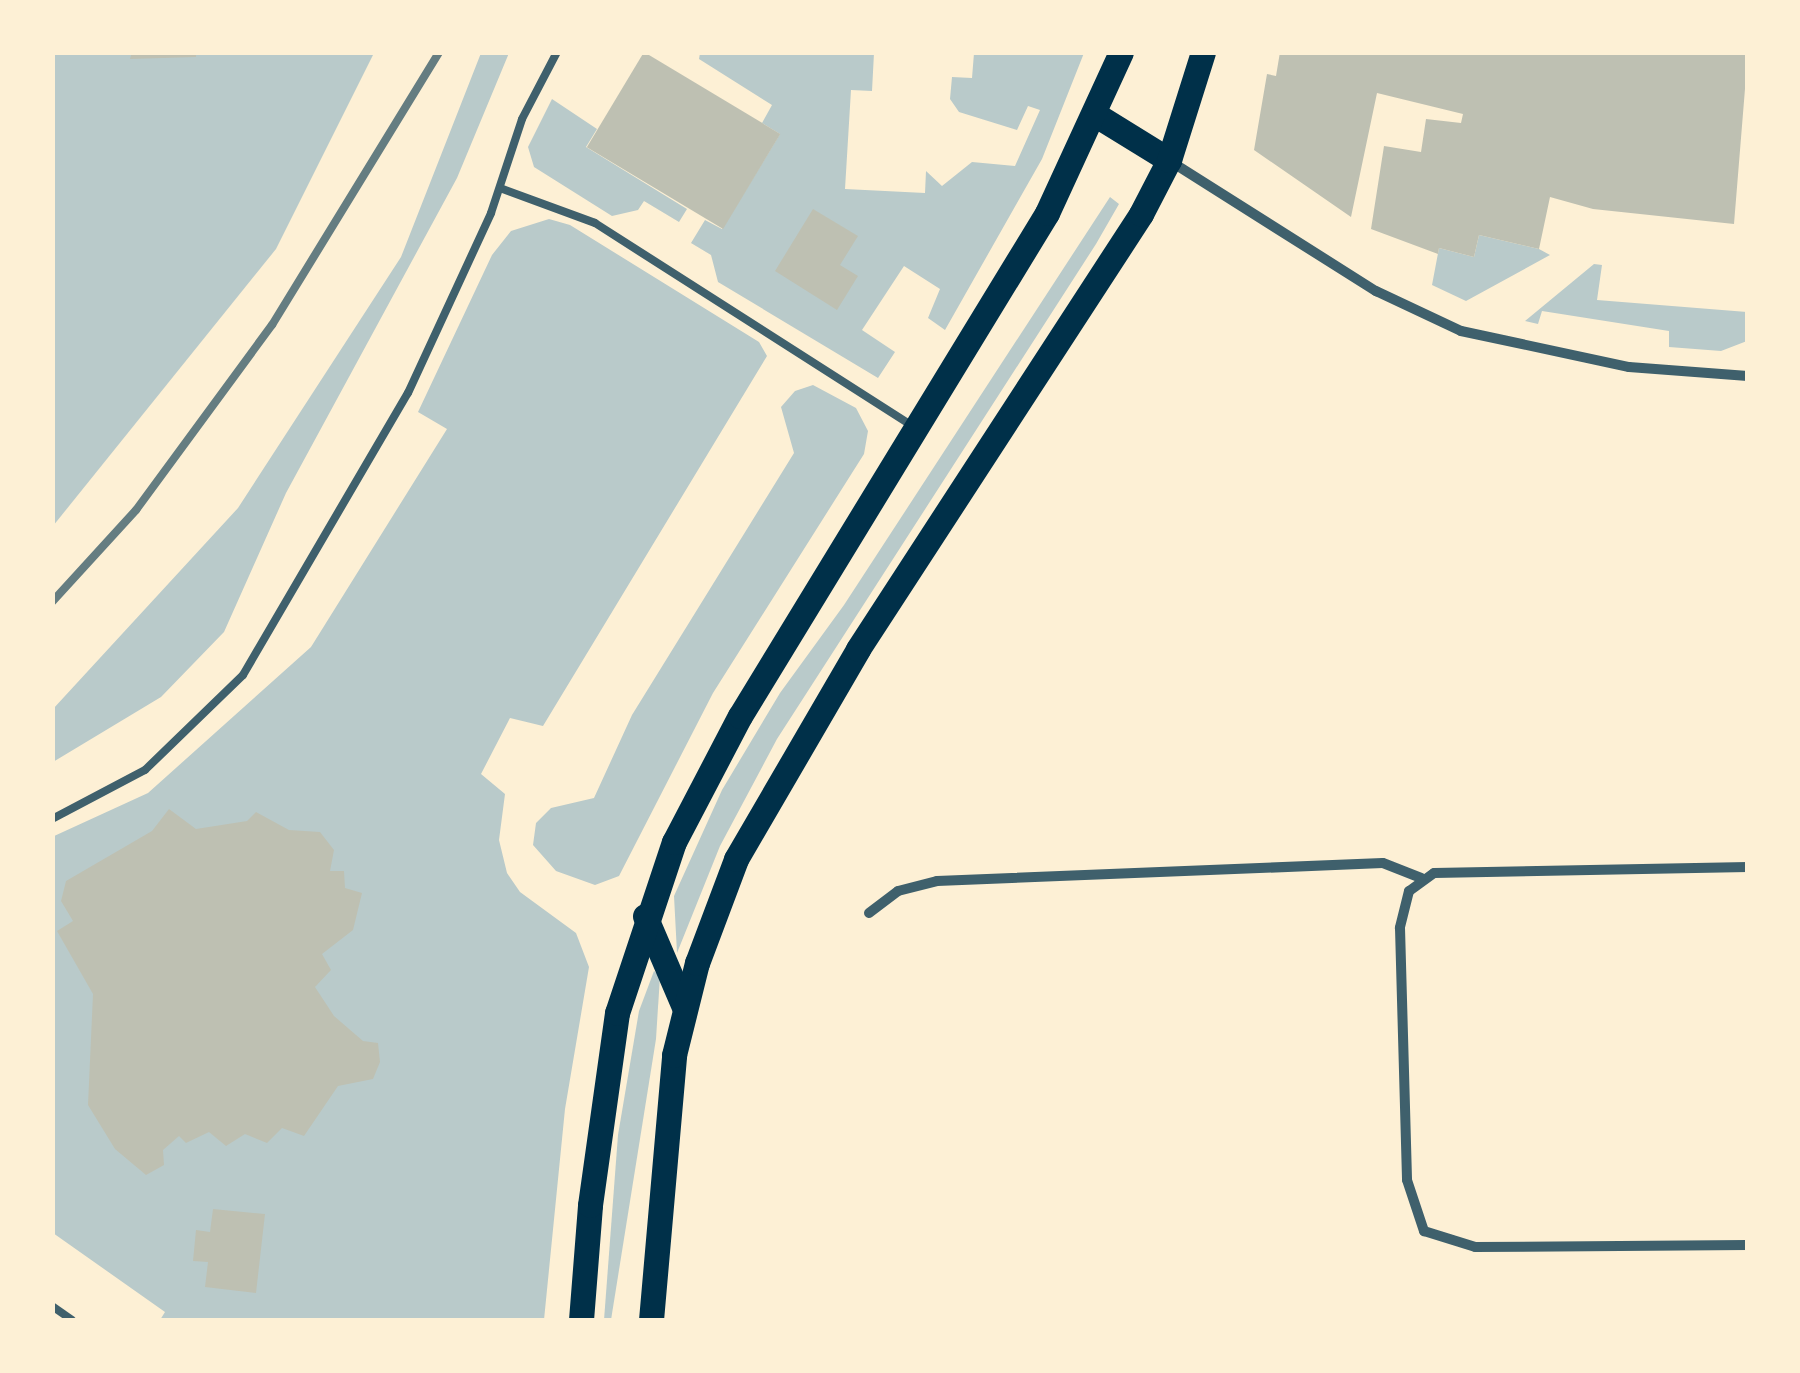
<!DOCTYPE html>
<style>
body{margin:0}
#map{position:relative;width:1800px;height:1373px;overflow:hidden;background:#fdf0d5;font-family:"IBM Plex Sans",sans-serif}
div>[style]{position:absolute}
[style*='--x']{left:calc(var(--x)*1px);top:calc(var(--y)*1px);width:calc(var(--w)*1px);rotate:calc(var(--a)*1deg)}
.green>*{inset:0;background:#b9caca}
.building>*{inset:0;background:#bec0b2;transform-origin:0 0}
.service>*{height:8px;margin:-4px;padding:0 4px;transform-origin:4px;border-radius:4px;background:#3f606c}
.minor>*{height:10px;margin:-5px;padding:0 5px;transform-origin:5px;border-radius:5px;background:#3f606c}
.primary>*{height:25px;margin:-12.5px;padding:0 12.5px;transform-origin:12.5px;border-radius:12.5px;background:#003049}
.rail>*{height:8px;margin:-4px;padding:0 4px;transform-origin:4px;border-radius:4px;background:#657d81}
span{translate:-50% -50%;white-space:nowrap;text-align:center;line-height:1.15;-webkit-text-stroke:10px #fdf0d5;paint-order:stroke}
.frame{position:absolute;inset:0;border:55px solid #fdf0d5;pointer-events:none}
</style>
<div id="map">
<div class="green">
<div style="clip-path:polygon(53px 53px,374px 53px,276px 249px,53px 526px)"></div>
<div style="clip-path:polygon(481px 53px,509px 53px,457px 178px,286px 493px,224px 632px,161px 697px,53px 762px,53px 709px,238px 508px,401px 257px)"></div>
<div style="clip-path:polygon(700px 53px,874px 53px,872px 91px,851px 90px,845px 189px,925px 193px,926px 171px,942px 186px,972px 162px,1015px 166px,1040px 110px,1028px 106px,1017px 130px,959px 112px,950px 99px,952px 77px,972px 78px,974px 53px,1084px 53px,1042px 159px,945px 330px,928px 318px,940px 289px,904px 266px,862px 330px,895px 352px,878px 378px,718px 282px,711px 255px,691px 243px,705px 220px,722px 229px,780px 134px,762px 123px,772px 105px,699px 59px)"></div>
<div style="clip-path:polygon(552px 99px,597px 129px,586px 147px,687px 209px,679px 222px,644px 201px,638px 210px,612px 216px,534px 167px,528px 147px)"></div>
<div style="clip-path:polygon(1110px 197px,1119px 204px,1096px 244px,777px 739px,720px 846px,677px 953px,674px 896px,722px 790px,780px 693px,844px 605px)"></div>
<div style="clip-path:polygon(549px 219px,570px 225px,759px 342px,767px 356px,543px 726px,510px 718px,481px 774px,505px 794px,499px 840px,507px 873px,520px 892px,576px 933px,589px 967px,565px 1109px,544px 1320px,160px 1320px,165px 1312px,53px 1233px,52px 837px,148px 793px,311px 647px,447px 429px,418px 412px,492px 255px,511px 231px)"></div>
<div style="clip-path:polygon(1479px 235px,1539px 249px,1550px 255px,1466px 301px,1432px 285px,1439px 248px,1474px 257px)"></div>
<div style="clip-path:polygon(1594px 264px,1602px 265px,1597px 300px,1747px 312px,1747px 341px,1721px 351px,1669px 347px,1669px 331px,1542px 311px,1538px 324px,1525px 321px)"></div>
<div style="clip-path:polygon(813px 385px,856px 408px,868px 431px,864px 454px,713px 693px,619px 876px,595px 885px,556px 871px,533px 845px,536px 823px,551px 808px,594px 798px,632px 715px,794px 453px,781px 407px,795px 391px)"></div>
<div style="clip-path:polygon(654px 971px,660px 976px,656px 1039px,611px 1320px,604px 1320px,618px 1135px,639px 1011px)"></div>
</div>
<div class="building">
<div style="clip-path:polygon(132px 52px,196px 52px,196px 57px,130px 59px)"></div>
<div style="left:644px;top:52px;width:159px;height:111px;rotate:31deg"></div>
<div style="clip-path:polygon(1280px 52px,1748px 52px,1734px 224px,1593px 209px,1550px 197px,1539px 249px,1479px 235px,1474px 257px,1439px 248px,1438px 254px,1371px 229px,1384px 146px,1421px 152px,1426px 119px,1461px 123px,1463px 114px,1377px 93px,1351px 217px,1254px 150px,1267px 74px,1276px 76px)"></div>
<div style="clip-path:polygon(813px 209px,858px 236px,840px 265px,858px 276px,837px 310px,775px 271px)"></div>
<div style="clip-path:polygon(169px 809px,196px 829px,247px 821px,256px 812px,289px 830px,320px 832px,334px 850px,330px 871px,344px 871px,345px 888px,362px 893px,353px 930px,322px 954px,331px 970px,315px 987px,334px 1016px,363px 1041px,378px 1043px,380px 1062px,373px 1079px,338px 1086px,304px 1136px,282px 1128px,267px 1143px,245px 1134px,226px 1146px,209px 1132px,186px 1143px,179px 1136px,163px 1150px,164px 1165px,146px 1175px,115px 1149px,88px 1105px,93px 994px,57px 931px,73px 921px,61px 901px,66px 881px,152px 831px)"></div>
<div style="clip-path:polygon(213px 1209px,265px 1214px,256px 1293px,205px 1287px,208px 1262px,193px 1261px,196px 1230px,210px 1232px)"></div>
</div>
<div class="service">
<div style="--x:500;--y:188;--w:101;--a:20.2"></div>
<div style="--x:595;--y:223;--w:379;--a:32.6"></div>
<div style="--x:52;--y:819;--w:105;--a:-27.8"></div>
<div style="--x:145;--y:770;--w:136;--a:-44.1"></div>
<div style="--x:243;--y:675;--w:327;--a:-59.7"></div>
<div style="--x:408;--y:393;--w:198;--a:-65.2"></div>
<div style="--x:491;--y:213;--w:99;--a:-71.7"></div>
<div style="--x:522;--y:119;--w:76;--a:-62.4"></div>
<div style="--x:52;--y:1306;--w:24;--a:35"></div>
</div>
<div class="minor">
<div style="--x:1170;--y:161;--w:244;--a:32.3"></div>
<div style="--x:1376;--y:291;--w:94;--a:25.2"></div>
<div style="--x:1461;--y:331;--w:172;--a:12.1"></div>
<div style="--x:1629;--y:367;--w:119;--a:4.3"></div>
<div style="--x:1748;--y:867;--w:314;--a:178.9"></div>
<div style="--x:1434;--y:873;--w:31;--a:144"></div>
<div style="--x:1409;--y:891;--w:38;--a:104"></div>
<div style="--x:1400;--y:928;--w:252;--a:88.4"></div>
<div style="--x:1407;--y:1180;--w:54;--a:71.6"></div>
<div style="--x:1424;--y:1231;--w:53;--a:17.4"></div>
<div style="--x:1475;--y:1247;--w:273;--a:-0.4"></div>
<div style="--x:869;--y:913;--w:36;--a:-37"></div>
<div style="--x:898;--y:891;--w:40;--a:-14.4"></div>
<div style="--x:937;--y:881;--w:446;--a:-2.3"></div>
<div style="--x:1383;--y:863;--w:41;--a:21.5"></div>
</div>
<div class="primary">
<div style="--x:1096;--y:115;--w:86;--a:31.7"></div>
<div style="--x:645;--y:916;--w:99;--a:66.8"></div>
<div style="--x:581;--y:1320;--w:115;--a:-85.5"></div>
<div style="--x:590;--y:1205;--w:194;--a:-82"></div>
<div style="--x:617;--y:1013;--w:180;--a:-71.6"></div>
<div style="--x:674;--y:842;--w:142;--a:-62.4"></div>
<div style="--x:740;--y:716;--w:589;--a:-58.6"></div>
<div style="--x:1047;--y:213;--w:177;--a:-65.3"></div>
<div style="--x:651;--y:1320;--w:266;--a:-85"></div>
<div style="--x:674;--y:1055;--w:95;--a:-76"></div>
<div style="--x:697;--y:963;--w:111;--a:-69.4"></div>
<div style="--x:736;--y:859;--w:243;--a:-59.8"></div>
<div style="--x:858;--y:649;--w:519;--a:-56.95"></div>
<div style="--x:1141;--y:214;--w:61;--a:-62.6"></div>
<div style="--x:1169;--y:160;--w:113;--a:-72.5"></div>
</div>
<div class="rail">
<div style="--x:52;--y:602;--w:125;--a:-47.6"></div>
<div style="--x:136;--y:510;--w:230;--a:-53.7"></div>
<div style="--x:272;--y:325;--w:320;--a:-58.5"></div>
</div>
<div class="frame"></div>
</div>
